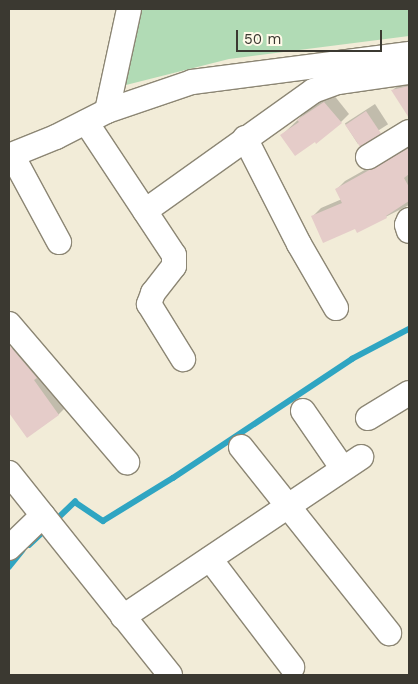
<!DOCTYPE html>
<style>
body{margin:0}
#map{position:relative;width:418px;height:684px;overflow:hidden;background:#f2ecd8;font-family:"Work Sans",sans-serif}
div>[style]{position:absolute}
[style*='--x']{left:calc(var(--x)*1px);top:calc(var(--y)*1px);width:calc(var(--w)*1px);rotate:calc(var(--a)*1deg)}
.green>*{inset:0;background:#b1dbb5}
.shadow>*{inset:0;background:#0003;transform-origin:0 0}
.stream>*{height:5.5px;margin:-2.75px;padding:0 2.75px;transform-origin:2.75px;border-radius:2.75px;background:#2fa5c2}
.building>*{inset:0;background:#e5ccc9;transform-origin:0 0}
.roads{filter:drop-shadow(1px 0 #8c8674) drop-shadow(-1px 0 #8c8674) drop-shadow(0 1px #8c8674) drop-shadow(0 -1px #8c8674)}
.minor>*{height:24px;margin:-12px;padding:0 12px;transform-origin:12px;border-radius:12px;background:#fff}
span{translate:-50% -50%;white-space:nowrap;text-align:center;line-height:1.15;-webkit-text-stroke:4px #fffae9;paint-order:stroke}
.frame{position:absolute;inset:0;border:10px solid #3b3931;pointer-events:none}
.scale{position:absolute;left:236px;top:30px;width:146px;height:22px;box-sizing:border-box;border:2px solid #3b3931;border-top:0;padding-left:6px;font-size:15px;line-height:18px;white-space:nowrap;color:#3b3931;-webkit-text-stroke:4px #fffae9;paint-order:stroke}
</style>
<div id="map">
<div class="green">
<div style="clip-path:polygon(136px 9px,409px 9px,409px 36px,229px 59px,122px 86px)"></div>
</div>
<div class="shadow">
<div style="clip-path:polygon(409px 80px,409px 117px,393px 90px,401px 82px)"></div>
<div style="clip-path:polygon(333px 94px,349px 114px,341px 122px,282px 135px,307px 111px)"></div>
<div style="left:375px;top:104px;width:24px;height:36px;rotate:57deg"></div>
<div style="clip-path:polygon(409px 145px,409px 205px,358px 231px,356px 227px,313px 216px,321px 208px,342px 199px,337px 189px,345px 181px)"></div>
<div style="clip-path:polygon(24px 341px,69px 404px,58px 415px,27px 437px,9px 411px,9px 351px)"></div>
</div>
<div class="stream">
<div style="--x:55;--y:521;--w:28;--a:-44"></div>
<div style="--x:75;--y:502;--w:34;--a:34"></div>
<div style="--x:103;--y:521;--w:82;--a:-31.6"></div>
<div style="--x:173;--y:478;--w:215;--a:-33.6"></div>
<div style="--x:352;--y:359;--w:64;--a:-27.8"></div>
<div style="--x:29;--y:545;--w:23;--a:-43"></div>
<div style="--x:9;--y:567;--w:21;--a:-51"></div>
</div>
<div class="building">
<div style="clip-path:polygon(409px 86px,409px 118px,391px 90px)"></div>
<div style="clip-path:polygon(324px 102px,342px 123px,316px 144px,315px 142px,295px 156px,280px 135px,299px 122px,297px 120px)"></div>
<div style="left:366px;top:111px;width:27px;height:25px;rotate:56deg"></div>
<div style="clip-path:polygon(409px 148px,409px 174px,404px 178px,409px 187px,409px 201px,386px 216px,387px 218px,357px 233px,355px 229px,323px 243px,311px 216px,342px 203px,335px 189px)"></div>
<div style="clip-path:polygon(9px 345px,37px 378px,34px 380px,59px 415px,27px 438px,9px 413px)"></div>
</div>
<div class="roads">
<div class="minor">
<div style="--x:107;--y:111;--w:104;--a:-77.8"></div>
<div style="--x:86;--y:122;--w:159;--a:56.5"></div>
<div style="--x:174;--y:255;--w:11;--a:90"></div>
<div style="--x:174;--y:266;--w:34;--a:128"></div>
<div style="--x:153;--y:293;--w:12;--a:110"></div>
<div style="--x:149;--y:304;--w:65;--a:58.3"></div>
<div style="--x:245;--y:138;--w:119;--a:63"></div>
<div style="--x:299;--y:244;--w:74;--a:60"></div>
<div style="--x:12;--y:155;--w:99;--a:61.6"></div>
<div style="--x:9;--y:156;--w:51;--a:-22"></div>
<div style="--x:56;--y:137;--w:57;--a:-27"></div>
<div style="--x:107;--y:111;--w:90;--a:-18.8"></div>
<div style="--x:192;--y:82;--w:219;--a:-7.4"></div>
<div style="--x:368;--y:157;--w:48;--a:-31.4"></div>
<div style="--x:145;--y:211;--w:206;--a:-35.5"></div>
<div style="--x:313;--y:91;--w:27;--a:-20"></div>
<div style="--x:338;--y:82;--w:72;--a:-8"></div>
<div style="--x:409;--y:220;--w:5;--a:112"></div>
<div style="--x:407;--y:225;--w:6;--a:72"></div>
<div style="--x:9;--y:324;--w:182;--a:49.5"></div>
<div style="--x:303;--y:411;--w:70;--a:55.4"></div>
<div style="--x:368;--y:418;--w:48;--a:-31.4"></div>
<div style="--x:241;--y:447;--w:238;--a:51.5"></div>
<div style="--x:9;--y:473;--w:258;--a:51.4"></div>
<div style="--x:9;--y:548;--w:47;--a:-44.1"></div>
<div style="--x:210;--y:559;--w:136;--a:52.8"></div>
<div style="--x:123;--y:617;--w:287;--a:-33.9"></div>
</div>
</div>
<div class="frame"></div>
<div class="scale">50 m</div>
</div>
